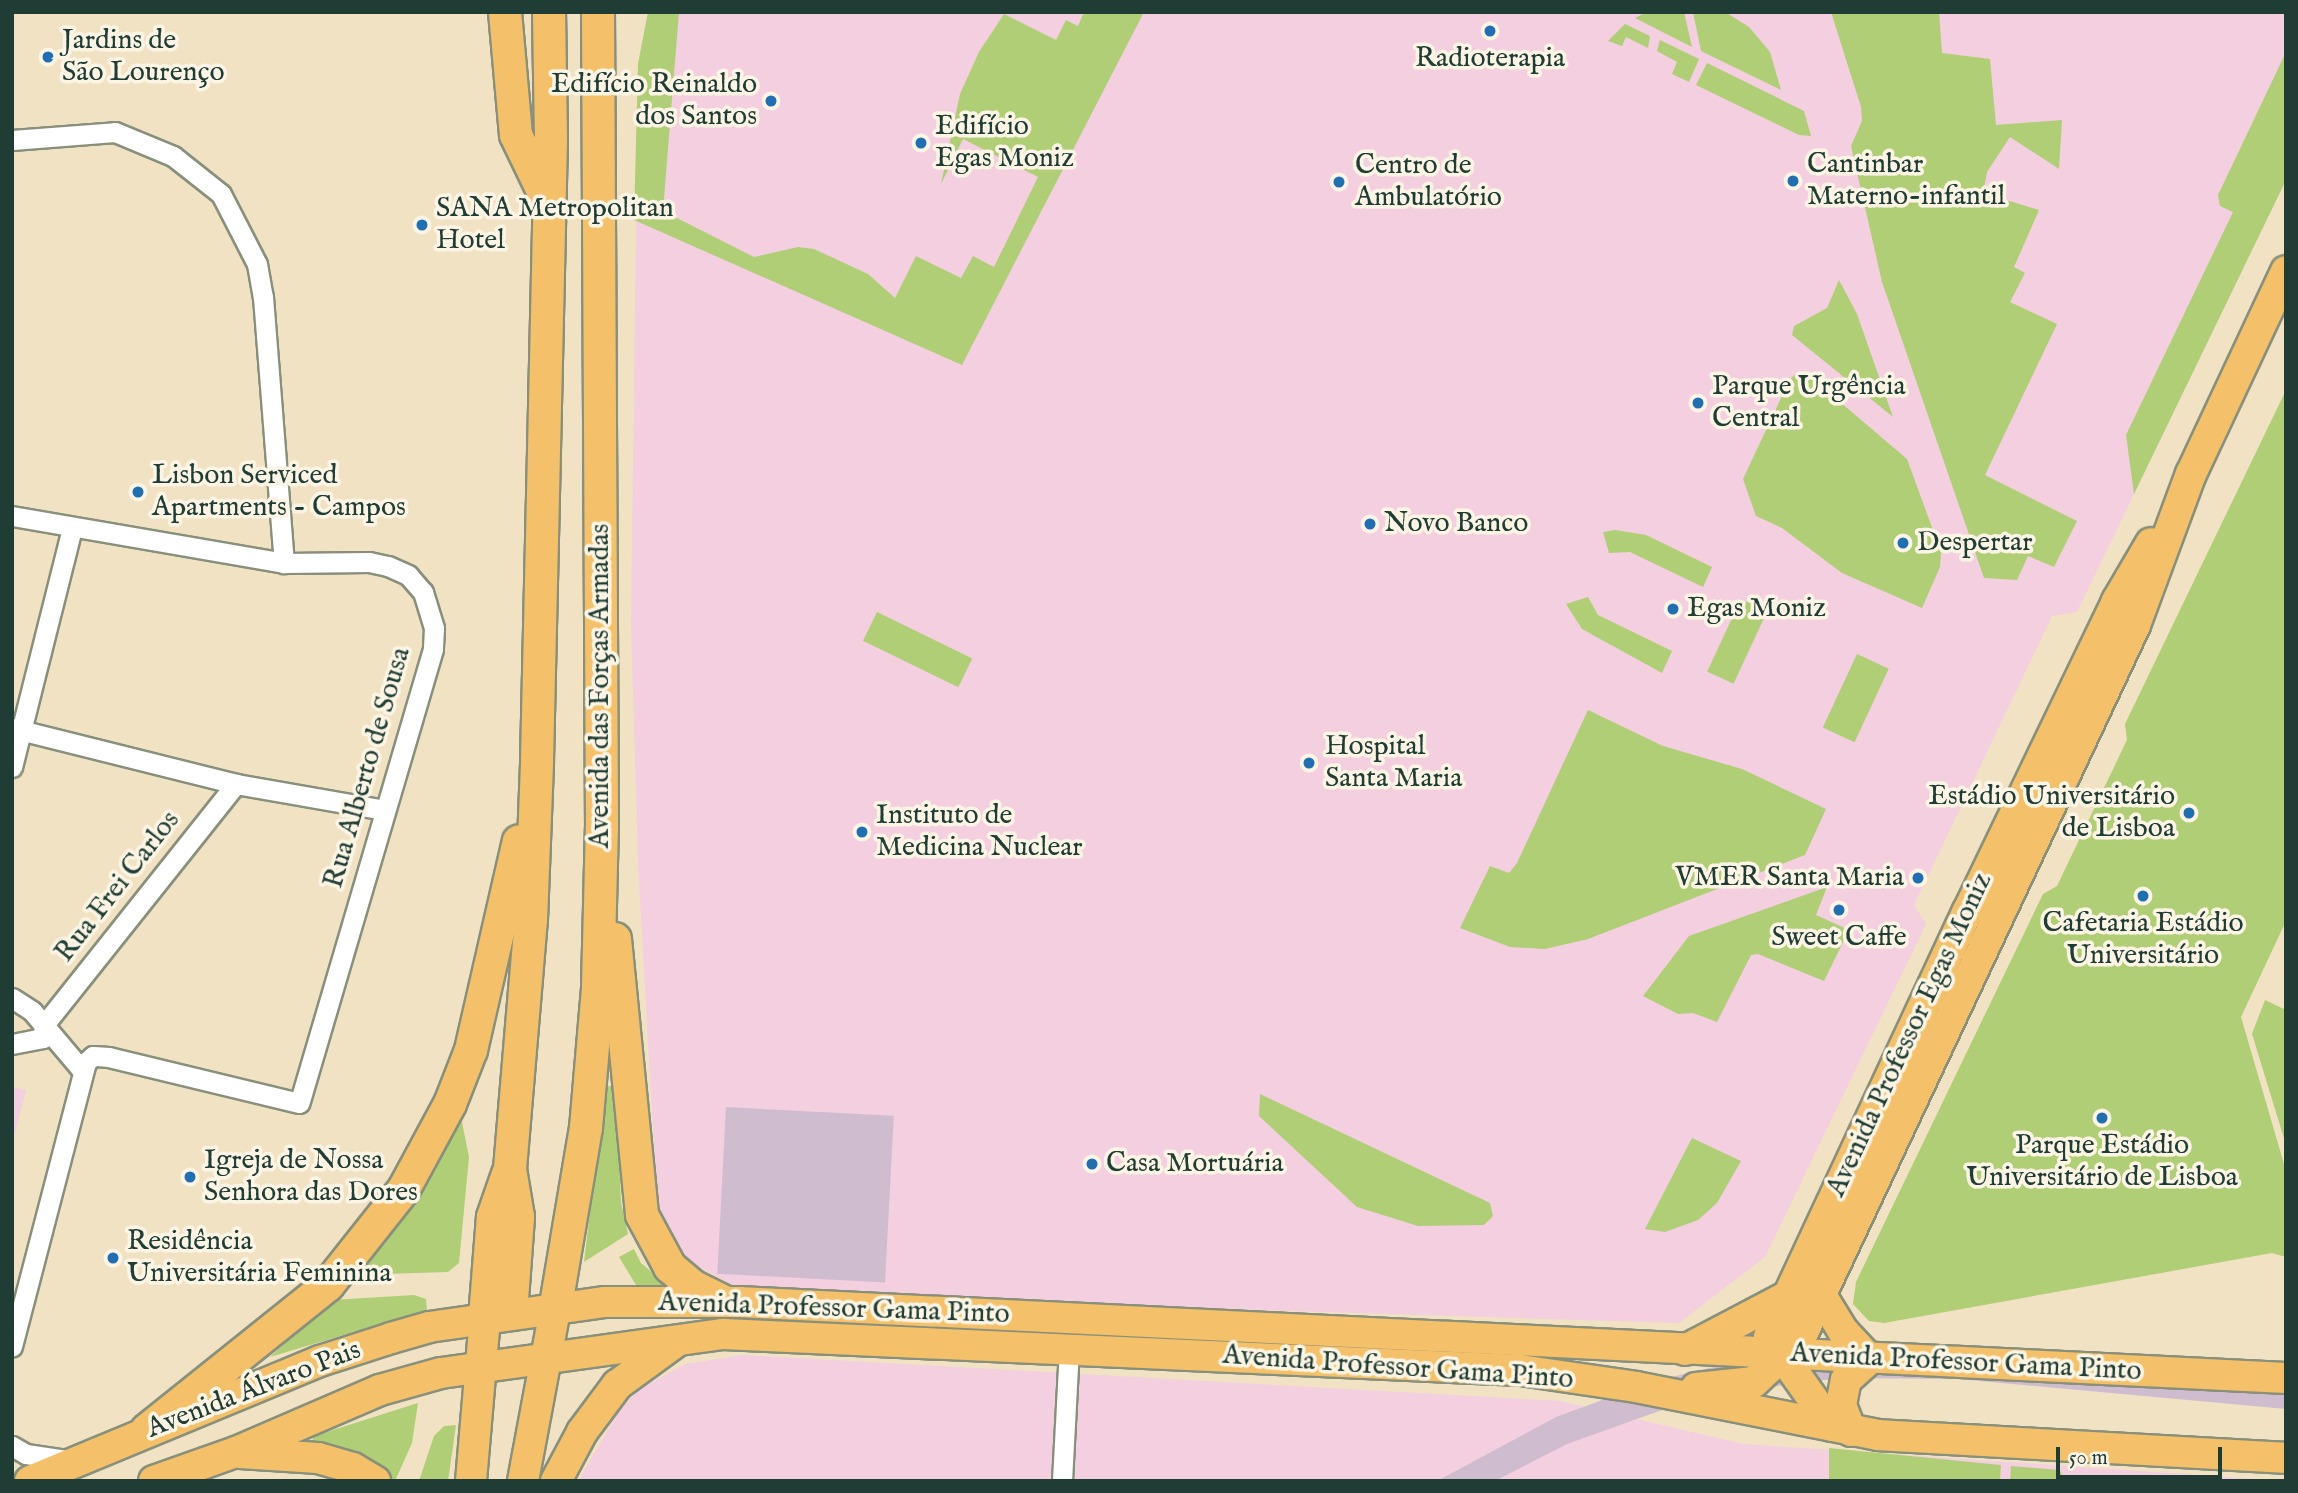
<!DOCTYPE html>
<meta charset="utf-8">
<style>
body{margin:0}
#map{position:relative;width:2298px;height:1493px;overflow:hidden;background:#f1e2c3;font-family:"IM FELL English",serif}
div>[style]{position:absolute}
[style*='--x']{left:calc(var(--x)*1px);top:calc(var(--y)*1px);width:calc(var(--w)*1px);rotate:calc(var(--a)*1deg)}
.built>*{inset:0;background:#f3cfe0}
.industrial>*{inset:0;background:#cfbdcf;transform-origin:0 0}
.green>*{inset:0;background:#afce76;transform-origin:0 0}
.roads{filter:drop-shadow(2px 0 #88907c) drop-shadow(-2px 0 #88907c) drop-shadow(0 2px #88907c) drop-shadow(0 -2px #88907c)}
.minor>*{height:19px;margin:-9.5px;padding:0 9.5px;transform-origin:9.5px;border-radius:9.5px;background:#fff}
.primary>*{height:30px;margin:-15px;padding:0 15px;transform-origin:15px;border-radius:15px;background:#f4c16a}
.trunk>*{height:32px;margin:-16px;padding:0 16px;transform-origin:16px;border-radius:16px;background:#f4c16a}
.dots>*{width:19px;height:19px;translate:-50% -50%;box-sizing:border-box;border:4px solid #fcf5e5;border-radius:50%}
span{translate:-50% -50%;white-space:nowrap;text-align:center;line-height:1.15;-webkit-text-stroke:7px #fcf5e5;paint-order:stroke}
.poi-label{font-size:28px;color:#1f3d34}
.left{translate:0 -50%;text-align:left}
.right{translate:-100% -50%;text-align:right}
.street-label{font-size:28px;color:#1f3d34}
.frame{position:absolute;inset:0;border:14px solid #1f3d34;pointer-events:none}
.scale{position:absolute;left:2056px;top:1447px;width:166px;height:32px;box-sizing:border-box;border:4px solid #1f3d34;border-top:0;padding-left:9px;font-size:21px;line-height:24px;white-space:nowrap;color:#1f3d34;-webkit-text-stroke:5px #fcf5e5;paint-order:stroke}
</style>
<div id="map">
<div class="built">
<div style="clip-path:polygon(648px 12px,2286px 12px,2286px 180px,2077px 612px,2052px 616px,1914px 905px,1926px 924px,1765px 1257px,1679px 1323px,750px 1294px,684px 1259px,658px 1220px,638px 862px,631px 623px,638px 64px)"></div>
<div style="clip-path:polygon(12px 1087px,26px 1090px,12px 1145px)"></div>
<div style="clip-path:polygon(743px 1355px,1560px 1401px,1743px 1444px,2286px 1481px,578px 1481px,619px 1411px,640px 1389px,685px 1364px)"></div>
</div>
<div class="industrial">
<div style="left:726px;top:1107px;width:168px;height:167px;rotate:3deg"></div>
<div style="clip-path:polygon(1735px 1362px,2286px 1379px,2286px 1409px,1958px 1379px,1841px 1378px,1740px 1391px,1662px 1410px,1567px 1444px,1495px 1481px,1437px 1481px,1556px 1417px,1654px 1381px)"></div>
</div>
<div class="green">
<div style="clip-path:polygon(648px 12px,679px 12px,663px 211px,754px 257px,798px 247px,814px 249px,868px 274px,895px 298px,916px 256px,961px 278px,973px 256px,994px 267px,1038px 177px,963px 139px,941px 184px,960px 94px,979px 52px,1004px 14px,1056px 40px,1066px 20px,1078px 26px,1084px 12px,1144px 12px,962px 365px,634px 220px,638px 64px)"></div>
<div style="clip-path:polygon(1647px 12px,1684px 12px,1692px 47px,1635px 18px)"></div>
<div style="clip-path:polygon(1693px 12px,1725px 12px,1749px 27px,1770px 52px,1781px 90px,1701px 51px)"></div>
<div style="clip-path:polygon(1831px 12px,1939px 12px,1942px 53px,1990px 59px,1996px 125px,2062px 120px,2059px 169px,2010px 137px,1987px 172px,1983px 193px,2039px 210px,2014px 267px,2025px 273px,2010px 302px,2057px 324px,1985px 475px,2077px 521px,2054px 567px,2028px 556px,2017px 580px,1984px 578px,1882px 282px,1851px 146px,1862px 121px,1861px 107px)"></div>
<div style="clip-path:polygon(1625px 24px,1650px 36px,1648px 48px,1626px 37px,1622px 46px,1608px 41px)"></div>
<div style="clip-path:polygon(1660px 40px,1699px 59px,1689px 82px,1672px 74px,1677px 62px,1657px 51px)"></div>
<div style="clip-path:polygon(2286px 52px,2286px 180px,2134px 494px,2126px 435px,2233px 212px,2220px 206px,2218px 195px)"></div>
<div style="clip-path:polygon(1707px 63px,1804px 111px,1811px 136px,1799px 135px,1696px 85px)"></div>
<div style="clip-path:polygon(1839px 280px,1857px 314px,1893px 417px,1792px 335px,1794px 326px,1827px 308px)"></div>
<div style="clip-path:polygon(1797px 373px,1806px 373px,1907px 459px,1941px 552px,1940px 567px,1922px 608px,1842px 573px,1782px 528px,1756px 516px,1743px 479px,1790px 379px)"></div>
<div style="clip-path:polygon(2286px 390px,2286px 921px,2241px 1017px,2286px 1171px,2286px 1257px,2272px 1253px,1884px 1323px,1869px 1321px,1853px 1304px,1856px 1282px,2043px 894px,2057px 886px,2127px 740px,2125px 724px)"></div>
<div style="clip-path:polygon(1615px 530px,1646px 535px,1712px 567px,1703px 587px,1630px 552px,1609px 553px,1603px 532px)"></div>
<div style="clip-path:polygon(1588px 597px,1598px 615px,1672px 651px,1662px 673px,1582px 629px,1566px 604px)"></div>
<div style="left:1741px;top:599px;width:29px;height:80px;rotate:25deg"></div>
<div style="left:877px;top:612px;width:106px;height:32px;rotate:26deg"></div>
<div style="left:1857px;top:654px;width:35px;height:81px;rotate:25deg"></div>
<div style="clip-path:polygon(1588px 710px,1663px 746px,1742px 769px,1826px 809px,1805px 855px,1588px 939px,1545px 949px,1510px 947px,1460px 928px,1490px 866px,1509px 873px,1517px 863px)"></div>
<div style="clip-path:polygon(1827px 887px,1816px 915px,1849px 930px,1824px 981px,1758px 954px,1751px 955px,1717px 1022px,1693px 1013px,1678px 1014px,1643px 996px,1689px 936px)"></div>
<div style="clip-path:polygon(2265px 1000px,2286px 1010px,2286px 1145px,2252px 1034px)"></div>
<div style="clip-path:polygon(616px 1085px,621px 1202px,628px 1234px,584px 1262px,605px 1087px)"></div>
<div style="clip-path:polygon(1260px 1094px,1490px 1203px,1493px 1216px,1484px 1225px,1418px 1226px,1357px 1207px,1259px 1116px)"></div>
<div style="clip-path:polygon(459px 1107px,469px 1157px,459px 1263px,448px 1272px,352px 1275px)"></div>
<div style="clip-path:polygon(1692px 1138px,1741px 1161px,1717px 1203px,1698px 1220px,1665px 1232px,1645px 1229px)"></div>
<div style="clip-path:polygon(634px 1249px,641px 1263px,667px 1285px,636px 1285px,619px 1257px)"></div>
<div style="clip-path:polygon(414px 1295px,426px 1299px,427px 1310px,270px 1357px,332px 1300px)"></div>
<div style="clip-path:polygon(418px 1403px,412px 1443px,395px 1481px,379px 1468px,311px 1444px,314px 1436px)"></div>
<div style="clip-path:polygon(456px 1425px,448px 1481px,419px 1481px,434px 1436px,444px 1426px)"></div>
<div style="clip-path:polygon(1829px 1448px,2001px 1465px,2000px 1481px,1829px 1481px)"></div>
<div style="clip-path:polygon(2011px 1466px,2060px 1470px,2065px 1481px,2010px 1481px)"></div>
</div>
<div class="roads">
<div class="minor">
<div style="--x:12;--y:140;--w:103;--a:-4.4"></div>
<div style="--x:115;--y:132;--w:63;--a:22.5"></div>
<div style="--x:173;--y:156;--w:61;--a:38.4"></div>
<div style="--x:221;--y:194;--w:79;--a:62.8"></div>
<div style="--x:257;--y:264;--w:34;--a:80"></div>
<div style="--x:263;--y:297;--w:267;--a:85.5"></div>
<div style="--x:12;--y:516;--w:276;--a:9.8"></div>
<div style="--x:284;--y:563;--w:85;--a:-0.7"></div>
<div style="--x:369;--y:562;--w:19;--a:12"></div>
<div style="--x:388;--y:566;--w:22;--a:24"></div>
<div style="--x:408;--y:575;--w:23;--a:49"></div>
<div style="--x:423;--y:592;--w:38;--a:73"></div>
<div style="--x:434;--y:628;--w:21;--a:93"></div>
<div style="--x:433;--y:649;--w:473;--a:106.4"></div>
<div style="--x:299;--y:1103;--w:195;--a:-166.4"></div>
<div style="--x:109;--y:1057;--w:16;--a:-176"></div>
<div style="--x:93;--y:1056;--w:9;--a:139"></div>
<div style="--x:86;--y:1062;--w:294;--a:104.6"></div>
<div style="--x:12;--y:728;--w:231;--a:14"></div>
<div style="--x:236;--y:784;--w:151;--a:9.9"></div>
<div style="--x:12;--y:767;--w:246;--a:-75.9"></div>
<div style="--x:12;--y:998;--w:24;--a:33"></div>
<div style="--x:32;--y:1011;--w:76;--a:49.8"></div>
<div style="--x:44;--y:1025;--w:308;--a:-51.5"></div>
<div style="--x:12;--y:1044;--w:32;--a:-11"></div>
<div style="--x:43;--y:1038;--w:13;--a:-86"></div>
<div style="--x:12;--y:1446;--w:16;--a:30"></div>
<div style="--x:26;--y:1454;--w:49;--a:8.3"></div>
<div style="--x:1062;--y:1481;--w:132;--a:-87"></div>
</div>
<div class="primary">
<div style="--x:1821;--y:1295;--w:42;--a:58.6"></div>
<div style="--x:1843;--y:1331;--w:38;--a:47"></div>
<div style="--x:1685;--y:1350;--w:116;--a:-27.7"></div>
<div style="--x:1696;--y:1388;--w:58;--a:-5.9"></div>
<div style="--x:1754;--y:1382;--w:63;--a:-43.1"></div>
<div style="--x:1800;--y:1339;--w:789;--a:-64.86"></div>
<div style="--x:2135;--y:625;--w:161;--a:-69.7"></div>
<div style="--x:2191;--y:474;--w:224;--a:-64.9"></div>
<div style="--x:1832;--y:1426;--w:109;--a:-125.3"></div>
<div style="--x:1769;--y:1337;--w:470;--a:-65"></div>
<div style="--x:1968;--y:911;--w:344;--a:-64.3"></div>
<div style="--x:2117;--y:601;--w:67;--a:-59.6"></div>
<div style="--x:1851;--y:1431;--w:28;--a:-111"></div>
<div style="--x:1841;--y:1405;--w:25;--a:-79"></div>
<div style="--x:1846;--y:1380;--w:31;--a:-42"></div>
<div style="--x:240;--y:1453;--w:78;--a:3.7"></div>
<div style="--x:318;--y:1458;--w:36;--a:16"></div>
<div style="--x:353;--y:1468;--w:26;--a:31"></div>
<div style="--x:30;--y:1481;--w:314;--a:-22.5"></div>
<div style="--x:320;--y:1361;--w:75;--a:-17.9"></div>
<div style="--x:391;--y:1338;--w:40;--a:-16"></div>
<div style="--x:429;--y:1327;--w:178;--a:-8.1"></div>
<div style="--x:605;--y:1302;--w:134;--a:0"></div>
<div style="--x:739;--y:1302;--w:1549;--a:2.81"></div>
<div style="--x:154;--y:1481;--w:87;--a:-19.5"></div>
<div style="--x:236;--y:1452;--w:157;--a:-23.3"></div>
<div style="--x:380;--y:1390;--w:63;--a:-15.6"></div>
<div style="--x:441;--y:1373;--w:285;--a:-7.9"></div>
<div style="--x:723;--y:1334;--w:798;--a:2.59"></div>
<div style="--x:1520;--y:1370;--w:117;--a:8.3"></div>
<div style="--x:1636;--y:1387;--w:247;--a:11.2"></div>
<div style="--x:1878;--y:1435;--w:409;--a:3.2"></div>
<div style="--x:471;--y:1481;--w:164;--a:-85.1"></div>
<div style="--x:523;--y:1481;--w:179;--a:-79.4"></div>
<div style="--x:556;--y:1481;--w:55;--a:-62"></div>
<div style="--x:582;--y:1432;--w:59;--a:-53.3"></div>
<div style="--x:617;--y:1385;--w:73;--a:-36.1"></div>
</div>
<div class="trunk">
<div style="--x:505;--y:12;--w:123;--a:84.9"></div>
<div style="--x:516;--y:135;--w:71;--a:64.2"></div>
<div style="--x:615;--y:939;--w:277;--a:84.4"></div>
<div style="--x:642;--y:1215;--w:59;--a:61.7"></div>
<div style="--x:670;--y:1267;--w:31;--a:40"></div>
<div style="--x:694;--y:1287;--w:32;--a:26"></div>
<div style="--x:556;--y:1305;--w:180;--a:-80.4"></div>
<div style="--x:586;--y:1128;--w:142;--a:-85.1"></div>
<div style="--x:598;--y:987;--w:159;--a:-88.6"></div>
<div style="--x:602;--y:828;--w:816;--a:-90.28"></div>
<div style="--x:511;--y:1313;--w:96;--a:-85.8"></div>
<div style="--x:518;--y:1217;--w:49;--a:-99.5"></div>
<div style="--x:510;--y:1169;--w:250;--a:-85.2"></div>
<div style="--x:531;--y:920;--w:159;--a:-87.8"></div>
<div style="--x:537;--y:761;--w:623;--a:-88.71"></div>
<div style="--x:551;--y:138;--w:126;--a:-90.9"></div>
<div style="--x:485;--y:1318;--w:101;--a:-85.5"></div>
<div style="--x:493;--y:1217;--w:46;--a:-70.8"></div>
<div style="--x:147;--y:1430;--w:232;--a:-38.7"></div>
<div style="--x:328;--y:1285;--w:122;--a:-51.6"></div>
<div style="--x:404;--y:1189;--w:97;--a:-61.6"></div>
<div style="--x:450;--y:1104;--w:58;--a:-68.7"></div>
<div style="--x:471;--y:1050;--w:214;--a:-77.1"></div>
</div>
</div>
<div class="dots">
<div style="left:1490px;top:31px;background:#1f6fb2"></div>
<div style="left:48px;top:57px;background:#1f6fb2"></div>
<div style="left:771px;top:101px;background:#1f6fb2"></div>
<div style="left:921px;top:143px;background:#1f6fb2"></div>
<div style="left:1793px;top:181px;background:#1f6fb2"></div>
<div style="left:1339px;top:182px;background:#1f6fb2"></div>
<div style="left:422px;top:225px;background:#1f6fb2"></div>
<div style="left:1698px;top:403px;background:#1f6fb2"></div>
<div style="left:138px;top:492px;background:#1f6fb2"></div>
<div style="left:1370px;top:524px;background:#1f6fb2"></div>
<div style="left:1903px;top:543px;background:#1f6fb2"></div>
<div style="left:1673px;top:609px;background:#1f6fb2"></div>
<div style="left:1309px;top:763px;background:#1f6fb2"></div>
<div style="left:2189px;top:813px;background:#1f6fb2"></div>
<div style="left:862px;top:832px;background:#1f6fb2"></div>
<div style="left:1918px;top:878px;background:#1f6fb2"></div>
<div style="left:2143px;top:896px;background:#1f6fb2"></div>
<div style="left:1839px;top:910px;background:#1f6fb2"></div>
<div style="left:2102px;top:1118px;background:#1f6fb2"></div>
<div style="left:1092px;top:1164px;background:#1f6fb2"></div>
<div style="left:190px;top:1177px;background:#1f6fb2"></div>
<div style="left:113px;top:1258px;background:#1f6fb2"></div>
</div>
<div class="poi-label">
<span class="left" style="left:62px;top:57px">Jardins de<br>São Lourenço</span>
<span style="left:1490px;top:59px">Radioterapia</span>
<span class="right" style="left:757px;top:101px">Edifício Reinaldo<br>dos Santos</span>
<span class="left" style="left:935px;top:143px">Edifício<br>Egas Moniz</span>
<span class="left" style="left:1807px;top:181px">Cantinbar<br>Materno-infantil</span>
<span class="left" style="left:1355px;top:182px">Centro de<br>Ambulatório</span>
<span class="left" style="left:436px;top:225px">SANA Metropolitan<br>Hotel</span>
<span class="left" style="left:1712px;top:403px">Parque Urgência<br>Central</span>
<span class="left" style="left:152px;top:492px">Lisbon Serviced<br>Apartments - Campos</span>
<span class="left" style="left:1384px;top:524px">Novo Banco</span>
<span class="left" style="left:1917px;top:543px">Despertar</span>
<span class="left" style="left:1687px;top:609px">Egas Moniz</span>
<span class="left" style="left:1325px;top:763px">Hospital<br>Santa Maria</span>
<span class="right" style="left:2175px;top:813px">Estádio Universitário<br>de Lisboa</span>
<span class="left" style="left:876px;top:832px">Instituto de<br>Medicina Nuclear</span>
<span class="right" style="left:1904px;top:878px">VMER Santa Maria</span>
<span style="left:2143px;top:940px">Cafetaria Estádio<br>Universitário</span>
<span style="left:1839px;top:938px">Sweet Caffe</span>
<span style="left:2102px;top:1162px">Parque Estádio<br>Universitário de Lisboa</span>
<span class="left" style="left:204px;top:1177px">Igreja de Nossa<br>Senhora das Dores</span>
<span class="left" style="left:1106px;top:1164px">Casa Mortuária</span>
<span class="left" style="left:127px;top:1258px">Residência<br>Universitária Feminina</span>
</div>
<div class="street-label">
<span style="left:601px;top:686px;rotate:-90deg">Avenida das Forças Armadas</span>
<span style="left:368px;top:768px;rotate:-74deg">Rua Alberto de Sousa</span>
<span style="left:118px;top:887px;rotate:-52deg">Rua Frei Carlos</span>
<span style="left:1910px;top:1035px;rotate:-65deg">Avenida Professor Egas Moniz</span>
<span style="left:834px;top:1309px;rotate:2deg">Avenida Professor Gama Pinto</span>
<span style="left:1966px;top:1363px;rotate:3deg">Avenida Professor Gama Pinto</span>
<span style="left:1398px;top:1368px;rotate:4deg">Avenida Professor Gama Pinto</span>
<span style="left:254px;top:1390px;rotate:-21deg">Avenida Álvaro Pais</span>
</div>
<div class="frame"></div>
<div class="scale">50 m</div>
</div>
